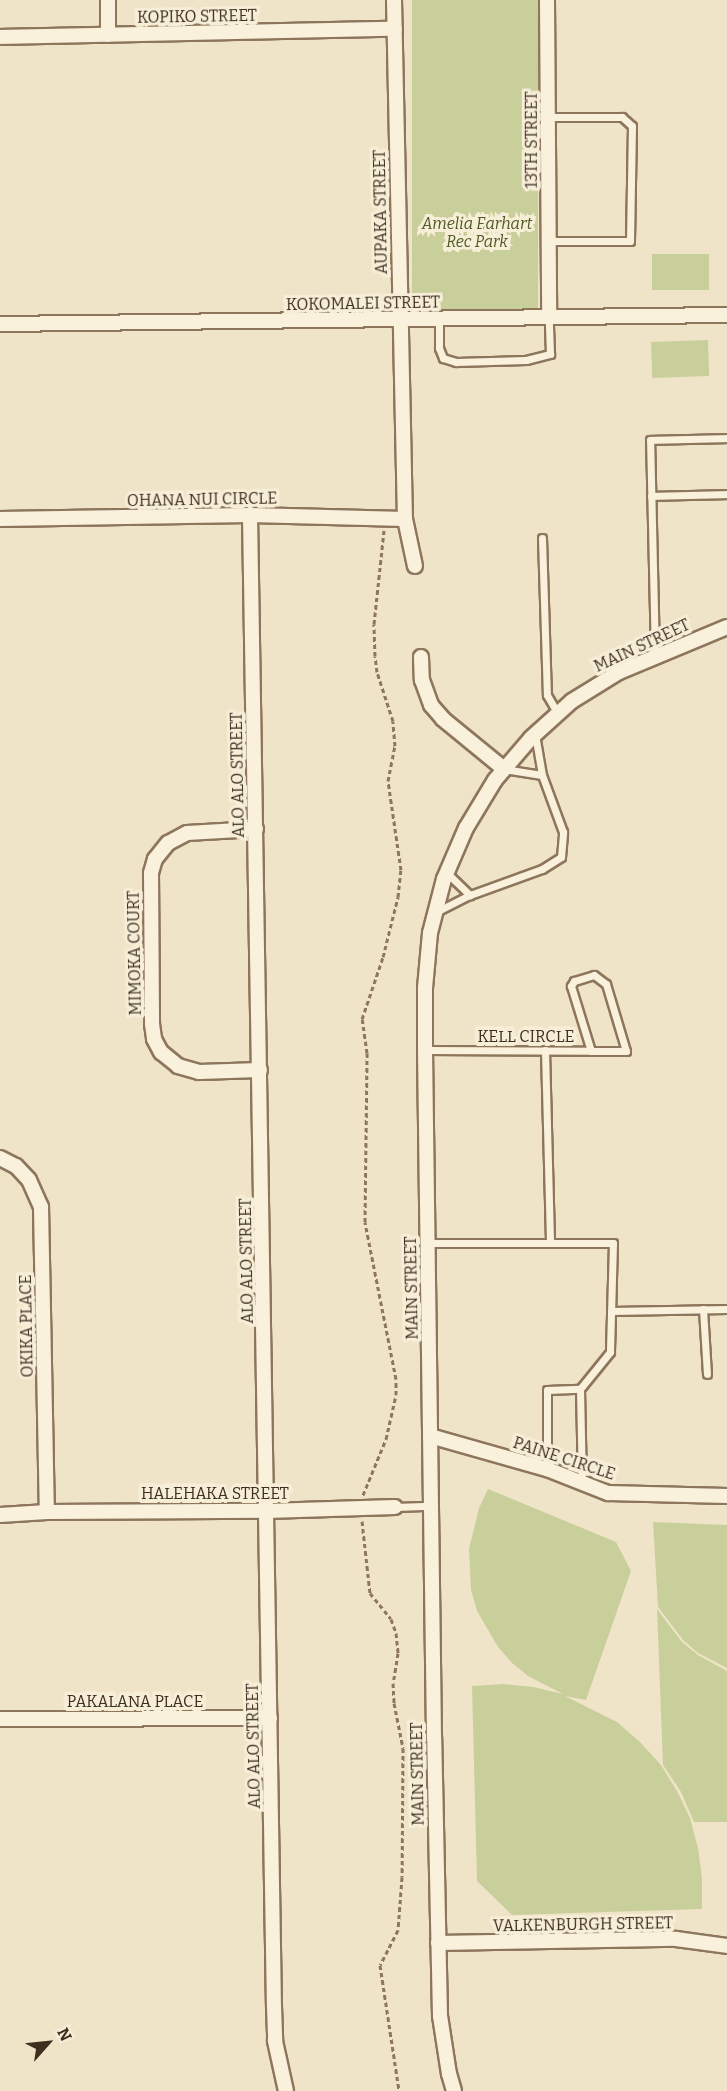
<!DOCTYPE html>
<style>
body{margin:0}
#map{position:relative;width:727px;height:2091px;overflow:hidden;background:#f0e4c8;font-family:Bitter,serif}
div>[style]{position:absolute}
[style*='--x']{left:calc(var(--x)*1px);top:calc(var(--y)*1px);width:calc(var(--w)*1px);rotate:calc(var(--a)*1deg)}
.green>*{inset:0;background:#c9cf9b;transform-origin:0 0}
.path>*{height:3px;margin-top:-1.5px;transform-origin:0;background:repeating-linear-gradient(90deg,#8d765c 0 4.5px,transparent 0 7.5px)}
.roads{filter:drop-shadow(2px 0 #8d765c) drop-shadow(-2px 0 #8d765c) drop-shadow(0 2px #8d765c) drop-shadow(0 -2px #8d765c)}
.service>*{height:7px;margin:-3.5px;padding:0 3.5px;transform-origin:3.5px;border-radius:3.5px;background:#faf1dc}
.minor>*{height:14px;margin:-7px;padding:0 7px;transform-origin:7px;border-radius:7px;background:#faf1dc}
span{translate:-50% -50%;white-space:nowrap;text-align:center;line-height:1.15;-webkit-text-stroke:6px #f7eed8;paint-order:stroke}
.street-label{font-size:16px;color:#3d2e20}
.park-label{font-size:16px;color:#4d5a26;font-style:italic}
.north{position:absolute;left:18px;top:2013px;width:60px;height:60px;-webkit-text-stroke:4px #f7eed8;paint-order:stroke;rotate:63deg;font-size:16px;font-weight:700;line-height:24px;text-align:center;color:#3d2e20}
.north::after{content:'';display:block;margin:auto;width:21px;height:27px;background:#3d2e20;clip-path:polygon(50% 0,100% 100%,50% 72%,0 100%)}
</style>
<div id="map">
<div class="green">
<div style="left:412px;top:0;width:126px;height:320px"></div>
<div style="left:709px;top:254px;width:36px;height:57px;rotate:90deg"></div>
<div style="left:708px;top:340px;width:36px;height:57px;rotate:88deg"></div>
<div style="clip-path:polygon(488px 1489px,616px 1542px,631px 1571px,586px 1700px,565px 1696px,617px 1722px,640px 1742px,661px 1765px,677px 1791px,690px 1818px,698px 1848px,702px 1878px,702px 1909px,512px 1915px,477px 1881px,472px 1686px,503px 1684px,533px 1687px,563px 1694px,528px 1676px,512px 1663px,498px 1647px,477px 1611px,471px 1590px,469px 1549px,479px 1508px)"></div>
<div style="clip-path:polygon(653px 1522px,727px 1525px,727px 1668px,698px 1653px,683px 1640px,658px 1607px)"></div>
<div style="clip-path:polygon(657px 1609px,682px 1642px,698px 1655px,727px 1671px,727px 1822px,694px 1822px,681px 1792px,663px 1765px)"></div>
</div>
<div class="path">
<div style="--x:363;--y:1495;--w:61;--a:-67.7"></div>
<div style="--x:386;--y:1439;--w:45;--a:-77.2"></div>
<div style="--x:396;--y:1395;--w:16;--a:-90"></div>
<div style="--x:396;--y:1379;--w:160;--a:-101.2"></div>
<div style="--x:365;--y:1222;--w:169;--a:-89.3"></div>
<div style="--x:367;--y:1053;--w:34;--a:-98"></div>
<div style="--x:362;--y:1019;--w:65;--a:-71.3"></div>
<div style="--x:383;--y:957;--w:62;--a:-76"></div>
<div style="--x:398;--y:897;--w:27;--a:-84"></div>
<div style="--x:401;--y:870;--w:90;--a:-98.3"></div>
<div style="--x:388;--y:781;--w:36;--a:-79"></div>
<div style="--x:395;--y:746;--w:25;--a:-95"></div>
<div style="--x:393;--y:721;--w:52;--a:-108.1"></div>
<div style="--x:377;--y:672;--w:16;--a:-97"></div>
<div style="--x:375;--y:656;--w:32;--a:-92"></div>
<div style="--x:374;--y:624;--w:94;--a:-83.9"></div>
<div style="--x:362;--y:1521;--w:72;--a:83.7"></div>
<div style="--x:370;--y:1593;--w:33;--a:51"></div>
<div style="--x:391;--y:1619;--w:15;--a:70"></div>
<div style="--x:396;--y:1633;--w:20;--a:84"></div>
<div style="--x:398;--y:1653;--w:30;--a:99"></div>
<div style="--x:393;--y:1683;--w:20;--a:87"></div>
<div style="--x:394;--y:1703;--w:46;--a:78.7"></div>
<div style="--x:403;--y:1748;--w:129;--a:90.4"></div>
<div style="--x:402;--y:1877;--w:53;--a:94.3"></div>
<div style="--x:398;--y:1930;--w:39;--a:117"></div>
<div style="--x:380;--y:1965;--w:127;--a:81.4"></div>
</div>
<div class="roads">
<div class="service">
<div style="--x:549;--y:117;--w:73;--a:0"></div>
<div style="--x:622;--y:117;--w:13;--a:42"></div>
<div style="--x:632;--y:126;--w:115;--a:91"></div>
<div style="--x:630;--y:241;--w:81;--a:180"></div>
<div style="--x:439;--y:320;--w:28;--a:90"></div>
<div style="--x:439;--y:348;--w:11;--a:68"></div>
<div style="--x:443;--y:358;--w:14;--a:17"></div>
<div style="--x:456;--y:362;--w:70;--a:-1.6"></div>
<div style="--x:526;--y:360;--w:25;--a:-14"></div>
<div style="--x:550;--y:354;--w:38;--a:-92"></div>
<div style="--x:651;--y:496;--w:76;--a:-1.5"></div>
<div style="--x:542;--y:538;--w:157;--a:88.2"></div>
<div style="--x:547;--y:695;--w:22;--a:60"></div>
<div style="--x:655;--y:656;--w:216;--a:-91.3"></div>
<div style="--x:650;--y:440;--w:77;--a:-1.5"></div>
<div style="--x:504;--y:769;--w:38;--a:9"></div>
<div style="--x:447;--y:873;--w:32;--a:44"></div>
<div style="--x:436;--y:912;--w:38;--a:-27"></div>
<div style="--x:470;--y:895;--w:77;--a:-19.9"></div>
<div style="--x:542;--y:869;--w:22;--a:-32"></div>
<div style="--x:561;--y:857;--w:25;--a:-85"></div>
<div style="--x:563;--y:832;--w:61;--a:-110.2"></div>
<div style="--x:542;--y:775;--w:42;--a:-99.7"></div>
<div style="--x:425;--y:1050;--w:166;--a:0.3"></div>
<div style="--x:591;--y:1051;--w:35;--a:0"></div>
<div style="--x:626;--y:1051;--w:70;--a:-106.6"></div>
<div style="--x:606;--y:984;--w:15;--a:-143"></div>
<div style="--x:594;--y:975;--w:21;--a:163"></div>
<div style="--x:574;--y:981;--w:6;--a:121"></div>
<div style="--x:571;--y:986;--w:68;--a:72.9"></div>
<div style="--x:545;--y:1050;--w:193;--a:88.5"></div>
<div style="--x:428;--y:1243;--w:185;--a:0"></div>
<div style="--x:613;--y:1243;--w:109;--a:91.6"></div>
<div style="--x:610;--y:1352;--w:48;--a:129"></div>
<div style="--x:580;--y:1389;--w:94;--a:88.8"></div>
<div style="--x:703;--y:1309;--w:65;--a:86.5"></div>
<div style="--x:611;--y:1311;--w:116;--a:-1"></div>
<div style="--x:547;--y:1469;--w:79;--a:-90"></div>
<div style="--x:547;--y:1390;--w:33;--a:-2"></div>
<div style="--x:395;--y:1507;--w:36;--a:-2"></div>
</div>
<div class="minor">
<div style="--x:108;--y:0;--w:35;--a:90"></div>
<div style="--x:394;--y:0;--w:519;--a:88.79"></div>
<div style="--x:405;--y:519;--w:48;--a:78"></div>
<div style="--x:547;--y:0;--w:316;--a:89.6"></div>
<div style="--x:0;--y:37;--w:395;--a:-1.2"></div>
<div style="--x:0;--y:324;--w:727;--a:-0.71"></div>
<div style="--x:250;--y:515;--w:1491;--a:89.08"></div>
<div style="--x:274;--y:2006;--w:35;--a:88"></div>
<div style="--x:275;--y:2041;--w:51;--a:77.6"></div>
<div style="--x:0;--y:519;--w:250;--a:-0.9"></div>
<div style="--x:250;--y:515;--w:155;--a:1.5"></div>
<div style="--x:421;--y:657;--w:23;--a:88"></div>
<div style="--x:422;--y:680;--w:27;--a:70"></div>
<div style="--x:431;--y:705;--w:18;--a:49"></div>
<div style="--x:443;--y:719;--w:79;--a:39.3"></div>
<div style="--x:256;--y:829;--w:69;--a:176.7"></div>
<div style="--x:187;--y:833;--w:21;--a:152"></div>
<div style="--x:168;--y:843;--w:21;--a:129"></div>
<div style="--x:155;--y:859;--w:15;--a:106"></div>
<div style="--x:151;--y:873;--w:151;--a:89.6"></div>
<div style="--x:152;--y:1024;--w:15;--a:82"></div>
<div style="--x:154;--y:1039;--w:15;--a:62"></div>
<div style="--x:161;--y:1052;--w:22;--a:39"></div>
<div style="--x:178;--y:1066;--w:22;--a:16"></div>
<div style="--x:199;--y:1072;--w:61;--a:-1.9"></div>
<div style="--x:0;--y:1158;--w:18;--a:27"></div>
<div style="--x:16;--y:1166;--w:19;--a:47"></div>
<div style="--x:29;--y:1180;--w:30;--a:66"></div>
<div style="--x:41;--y:1207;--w:305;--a:88.9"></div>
<div style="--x:430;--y:1436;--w:122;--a:15.8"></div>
<div style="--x:547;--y:1469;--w:66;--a:21.5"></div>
<div style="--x:608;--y:1493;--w:119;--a:1.4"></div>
<div style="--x:0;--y:1515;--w:47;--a:-3.7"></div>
<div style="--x:47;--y:1512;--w:220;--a:-0.3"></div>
<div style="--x:267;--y:1511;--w:128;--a:-1.8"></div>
<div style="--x:0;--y:1719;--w:270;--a:-0.2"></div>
<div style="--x:438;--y:1943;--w:238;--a:-1"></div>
<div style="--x:676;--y:1939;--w:51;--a:7.8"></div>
<div style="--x:454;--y:2091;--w:18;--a:-106"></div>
<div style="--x:449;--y:2074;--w:59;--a:-98.8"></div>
<div style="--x:440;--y:2016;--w:279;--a:-91.2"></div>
<div style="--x:434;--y:1737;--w:687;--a:-90.75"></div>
<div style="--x:425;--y:1050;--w:62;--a:-90"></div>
<div style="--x:425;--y:988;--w:55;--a:-84.8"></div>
<div style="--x:430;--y:933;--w:56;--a:-75.5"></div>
<div style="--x:444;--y:879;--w:56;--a:-66.7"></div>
<div style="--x:466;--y:828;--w:56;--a:-58.9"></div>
<div style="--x:495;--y:780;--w:55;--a:-49.4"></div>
<div style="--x:531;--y:738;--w:55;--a:-42.1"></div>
<div style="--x:572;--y:701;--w:55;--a:-31.7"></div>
<div style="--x:619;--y:672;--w:117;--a:-22.6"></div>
</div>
</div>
<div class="street-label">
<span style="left:197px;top:17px;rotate:-1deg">KOPIKO STREET</span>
<span style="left:532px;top:140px;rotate:-90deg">13TH STREET</span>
<span style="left:381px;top:212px;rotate:-91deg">AUPAKA STREET</span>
<span style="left:363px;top:304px;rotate:-1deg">KOKOMALEI STREET</span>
<span style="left:202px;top:500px;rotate:-1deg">OHANA NUI CIRCLE</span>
<span style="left:642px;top:646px;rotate:-25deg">MAIN STREET</span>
<span style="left:238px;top:775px;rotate:-91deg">ALO ALO STREET</span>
<span style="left:135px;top:953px;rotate:-91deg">MIMOKA COURT</span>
<span style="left:526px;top:1037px">KELL CIRCLE</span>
<span style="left:247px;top:1261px;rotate:-91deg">ALO ALO STREET</span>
<span style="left:412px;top:1288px;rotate:-91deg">MAIN STREET</span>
<span style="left:27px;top:1326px;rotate:-91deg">OKIKA PLACE</span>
<span style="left:564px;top:1459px;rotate:18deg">PAINE CIRCLE</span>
<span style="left:215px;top:1494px">HALEHAKA STREET</span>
<span style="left:135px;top:1702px">PAKALANA PLACE</span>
<span style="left:254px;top:1746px;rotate:-91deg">ALO ALO STREET</span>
<span style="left:418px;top:1774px;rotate:-91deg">MAIN STREET</span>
<span style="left:583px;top:1925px;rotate:-1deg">VALKENBURGH STREET</span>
</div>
<div class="park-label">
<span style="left:477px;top:233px">Amelia Earhart<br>Rec Park</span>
</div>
<div class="north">N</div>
</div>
